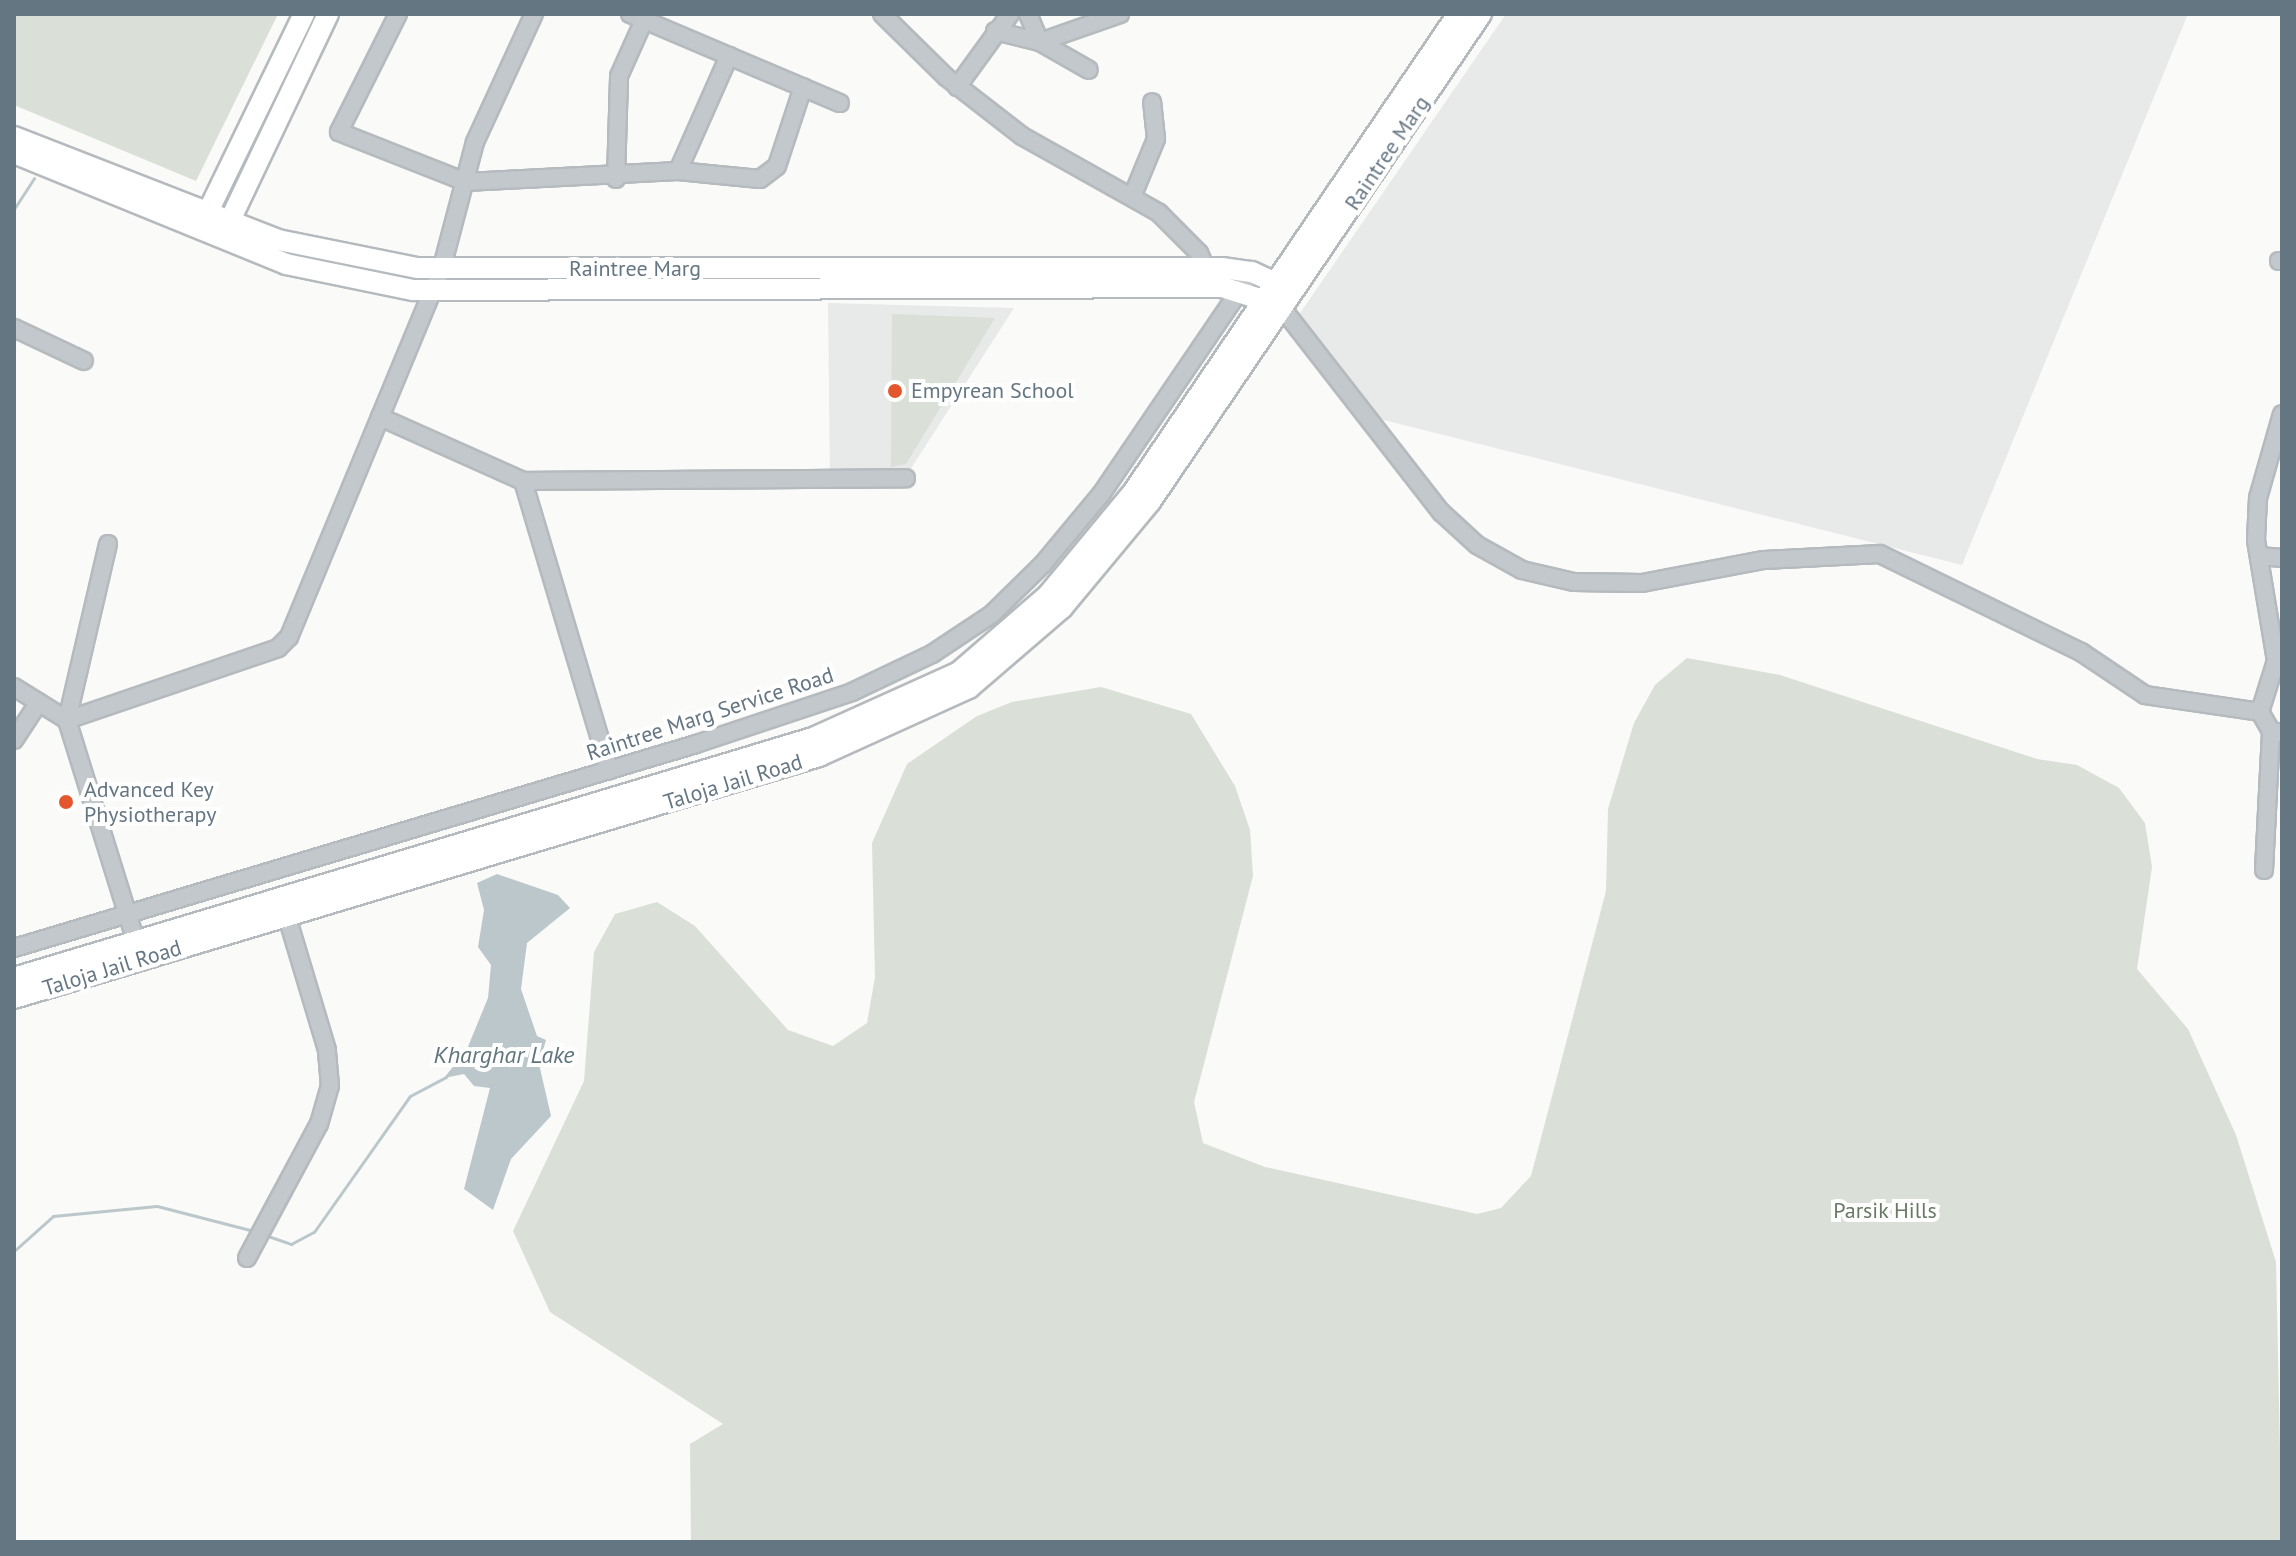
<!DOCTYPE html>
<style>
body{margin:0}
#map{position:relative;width:2296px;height:1556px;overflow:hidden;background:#fafaf8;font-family:"PT Sans",sans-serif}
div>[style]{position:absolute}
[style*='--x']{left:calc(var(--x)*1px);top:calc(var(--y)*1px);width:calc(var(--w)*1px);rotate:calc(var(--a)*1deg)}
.built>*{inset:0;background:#e8e9e9}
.green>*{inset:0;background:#dadfd7}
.water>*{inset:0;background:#bbc7cb}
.stream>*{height:3px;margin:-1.5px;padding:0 1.5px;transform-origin:1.5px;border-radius:1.5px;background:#bbc7cb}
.roads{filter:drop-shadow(2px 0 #b5babe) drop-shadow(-2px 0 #b5babe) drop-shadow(0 2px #b5babe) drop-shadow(0 -2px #b5babe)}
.minor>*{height:16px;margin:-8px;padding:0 8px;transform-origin:8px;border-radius:8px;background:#c3c8cc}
.major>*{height:20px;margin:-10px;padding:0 10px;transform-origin:10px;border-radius:10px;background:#fff}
.dots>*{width:22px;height:22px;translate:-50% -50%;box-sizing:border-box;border:4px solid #fff;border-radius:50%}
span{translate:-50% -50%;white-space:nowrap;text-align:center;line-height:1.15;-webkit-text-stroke:8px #fff;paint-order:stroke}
.street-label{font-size:22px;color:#657683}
.poi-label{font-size:22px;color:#657683}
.left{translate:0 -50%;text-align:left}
.park-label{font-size:22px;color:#687a64}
.water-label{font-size:24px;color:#60757c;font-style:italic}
.frame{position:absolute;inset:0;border:16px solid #657683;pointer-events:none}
</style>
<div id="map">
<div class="built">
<div style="clip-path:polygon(1506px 14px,2188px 14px,1962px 565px,1380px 419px,1296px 319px)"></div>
<div style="clip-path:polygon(828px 303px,1014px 308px,910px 470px,892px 478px,830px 479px)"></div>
</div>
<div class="green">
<div style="clip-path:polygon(14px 14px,278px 14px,196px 181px,14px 105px)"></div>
<div style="clip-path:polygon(892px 314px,995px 318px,906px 464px,891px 467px)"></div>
<div style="clip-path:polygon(1687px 658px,1780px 675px,2037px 759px,2077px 765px,2119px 788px,2145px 823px,2152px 867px,2137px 969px,2188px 1029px,2236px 1135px,2276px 1262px,2282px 1542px,691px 1542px,690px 1444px,723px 1424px,550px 1312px,513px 1231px,584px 1081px,594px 952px,615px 914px,657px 902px,695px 926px,788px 1030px,833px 1046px,867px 1023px,875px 977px,872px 843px,907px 764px,977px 716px,1012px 702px,1101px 687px,1191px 714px,1235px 786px,1250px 830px,1253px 876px,1194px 1102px,1203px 1143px,1265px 1167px,1477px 1214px,1501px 1208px,1531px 1176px,1606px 891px,1608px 809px,1634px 723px,1655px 685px)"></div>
</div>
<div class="water">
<div style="clip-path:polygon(497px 874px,558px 895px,570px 908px,527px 943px,521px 989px,537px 1036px,546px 1040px,539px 1064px,551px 1116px,511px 1159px,493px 1210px,464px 1189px,490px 1088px,474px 1086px,464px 1074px,444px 1078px,467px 1049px,488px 998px,491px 965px,478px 947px,484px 910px,477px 883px)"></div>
</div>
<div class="stream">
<div style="--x:14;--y:209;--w:37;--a:-57"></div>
<div style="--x:265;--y:1235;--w:28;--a:19"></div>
<div style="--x:291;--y:1244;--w:26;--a:-28"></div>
<div style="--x:314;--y:1232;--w:166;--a:-54.8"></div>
<div style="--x:410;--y:1096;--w:41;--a:-27.8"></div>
<div style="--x:14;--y:1251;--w:52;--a:-41.9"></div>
<div style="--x:53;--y:1216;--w:104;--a:-5.5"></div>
<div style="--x:157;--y:1206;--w:100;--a:14.5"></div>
</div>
<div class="roads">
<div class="minor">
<div style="--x:398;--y:14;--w:132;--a:116.6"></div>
<div style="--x:339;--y:132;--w:136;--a:21.5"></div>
<div style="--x:466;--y:182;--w:212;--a:-3"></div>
<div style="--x:678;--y:171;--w:82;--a:5.6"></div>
<div style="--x:760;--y:179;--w:21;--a:-37"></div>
<div style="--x:777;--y:166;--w:83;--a:-71.8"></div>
<div style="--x:630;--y:14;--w:228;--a:23"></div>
<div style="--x:882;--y:14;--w:90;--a:44.5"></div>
<div style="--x:946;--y:77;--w:96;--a:37.8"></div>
<div style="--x:1022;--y:136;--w:157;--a:29.3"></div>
<div style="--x:1159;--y:213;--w:57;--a:45"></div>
<div style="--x:1199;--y:253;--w:27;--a:66"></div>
<div style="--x:1028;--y:14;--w:30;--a:67"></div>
<div style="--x:995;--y:31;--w:46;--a:13.7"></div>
<div style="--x:1040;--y:42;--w:56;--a:29.7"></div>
<div style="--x:1040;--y:42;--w:85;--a:-19.3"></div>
<div style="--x:957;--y:87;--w:90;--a:-54"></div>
<div style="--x:678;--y:171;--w:126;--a:-66.1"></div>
<div style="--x:616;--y:179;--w:103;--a:-88.3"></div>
<div style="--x:619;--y:76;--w:61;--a:-65.9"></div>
<div style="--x:1132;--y:197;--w:63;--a:-67.5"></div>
<div style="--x:1156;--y:139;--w:37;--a:-96"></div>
<div style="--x:2279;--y:261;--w:3;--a:0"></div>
<div style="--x:1282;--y:308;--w:259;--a:52.1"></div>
<div style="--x:1441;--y:512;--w:49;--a:42.5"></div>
<div style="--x:1477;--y:545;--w:51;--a:29.1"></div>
<div style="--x:1522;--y:570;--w:53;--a:13"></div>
<div style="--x:1574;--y:582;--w:68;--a:0.8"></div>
<div style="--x:1642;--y:583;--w:124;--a:-10.7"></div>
<div style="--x:1764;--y:560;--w:116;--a:-3"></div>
<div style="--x:1880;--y:554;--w:224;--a:26"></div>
<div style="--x:2081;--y:652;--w:77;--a:33.9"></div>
<div style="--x:2145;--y:695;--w:116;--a:8.4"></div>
<div style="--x:2260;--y:712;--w:22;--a:60"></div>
<div style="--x:2271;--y:731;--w:11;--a:10"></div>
<div style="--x:14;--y:328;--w:77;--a:25.2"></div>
<div style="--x:380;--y:417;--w:157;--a:24.1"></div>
<div style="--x:523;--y:481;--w:383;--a:-0.4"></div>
<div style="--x:523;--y:481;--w:302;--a:73.4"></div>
<div style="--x:108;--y:544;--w:181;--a:103.1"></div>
<div style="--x:67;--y:720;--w:242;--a:72.7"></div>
<div style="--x:2260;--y:556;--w:22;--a:5"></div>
<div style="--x:14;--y:687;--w:62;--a:31.9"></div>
<div style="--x:2260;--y:712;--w:53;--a:-72.6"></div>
<div style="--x:2276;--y:661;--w:123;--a:-99.4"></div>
<div style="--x:2256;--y:540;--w:42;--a:-87.3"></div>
<div style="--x:2258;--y:498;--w:87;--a:-74.1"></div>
<div style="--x:67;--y:720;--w:223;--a:-18.8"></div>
<div style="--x:278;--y:648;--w:16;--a:-45"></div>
<div style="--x:289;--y:637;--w:400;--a:-67.5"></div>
<div style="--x:442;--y:267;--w:129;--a:-75.2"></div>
<div style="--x:475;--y:142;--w:141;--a:-65.3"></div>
<div style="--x:14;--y:740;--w:45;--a:-56.7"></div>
<div style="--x:2264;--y:870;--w:139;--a:-87.1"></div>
<div style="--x:14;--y:948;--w:712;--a:-16.65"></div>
<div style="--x:696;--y:744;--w:164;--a:-18.4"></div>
<div style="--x:852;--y:692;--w:89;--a:-25.4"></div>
<div style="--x:932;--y:654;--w:72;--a:-33.7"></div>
<div style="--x:992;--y:614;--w:71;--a:-44.4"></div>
<div style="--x:1043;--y:564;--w:92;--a:-50.3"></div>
<div style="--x:1102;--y:493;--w:267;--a:-55.8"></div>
<div style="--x:247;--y:1258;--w:152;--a:-61.8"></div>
<div style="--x:319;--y:1124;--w:40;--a:-74"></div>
<div style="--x:330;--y:1086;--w:36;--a:-95"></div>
<div style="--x:327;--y:1050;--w:149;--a:-106.7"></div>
</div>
<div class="major">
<div style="--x:14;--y:137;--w:283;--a:21.3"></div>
<div style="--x:278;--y:240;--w:142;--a:11.4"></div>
<div style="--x:417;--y:268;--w:805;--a:0"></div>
<div style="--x:1222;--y:268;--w:30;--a:8"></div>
<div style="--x:1252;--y:272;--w:38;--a:25"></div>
<div style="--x:14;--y:153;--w:294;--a:22.2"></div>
<div style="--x:286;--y:264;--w:130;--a:11.6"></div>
<div style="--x:413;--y:290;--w:809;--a:-0.21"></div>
<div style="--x:1222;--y:287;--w:57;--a:17.5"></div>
<div style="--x:203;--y:222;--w:231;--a:-64.1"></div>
<div style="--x:225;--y:231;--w:240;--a:-64.6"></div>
<div style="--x:14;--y:978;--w:834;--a:-16.72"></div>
<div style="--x:813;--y:738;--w:160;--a:-24.3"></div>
<div style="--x:959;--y:672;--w:118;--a:-40.9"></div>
<div style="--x:1048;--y:595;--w:135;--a:-50.4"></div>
<div style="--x:1134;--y:491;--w:577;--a:-55.81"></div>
<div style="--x:14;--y:998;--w:841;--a:-16.73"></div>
<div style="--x:819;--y:756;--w:165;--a:-24.4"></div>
<div style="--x:969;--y:688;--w:123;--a:-40.7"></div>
<div style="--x:1062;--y:608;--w:138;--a:-50.3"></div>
<div style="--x:1150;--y:502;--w:590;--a:-55.85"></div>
</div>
</div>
<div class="dots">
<div style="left:895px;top:391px;background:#e4572e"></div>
<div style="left:66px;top:802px;background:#e4572e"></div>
</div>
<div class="street-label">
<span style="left:1387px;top:153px;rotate:-56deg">Raintree Marg</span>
<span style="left:635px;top:269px">Raintree Marg</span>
<span style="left:710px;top:714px;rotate:-18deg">Raintree Marg Service Road</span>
<span style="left:733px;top:782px;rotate:-17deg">Taloja Jail Road</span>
<span style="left:112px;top:968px;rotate:-17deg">Taloja Jail Road</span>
</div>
<div class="poi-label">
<span class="left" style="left:911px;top:391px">Empyrean School</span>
<span class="left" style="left:84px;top:802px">Advanced Key<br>Physiotherapy</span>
</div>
<div class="park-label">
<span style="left:1885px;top:1211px">Parsik Hills</span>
</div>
<div class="water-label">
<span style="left:504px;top:1055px">Kharghar Lake</span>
</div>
<div class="frame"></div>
</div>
